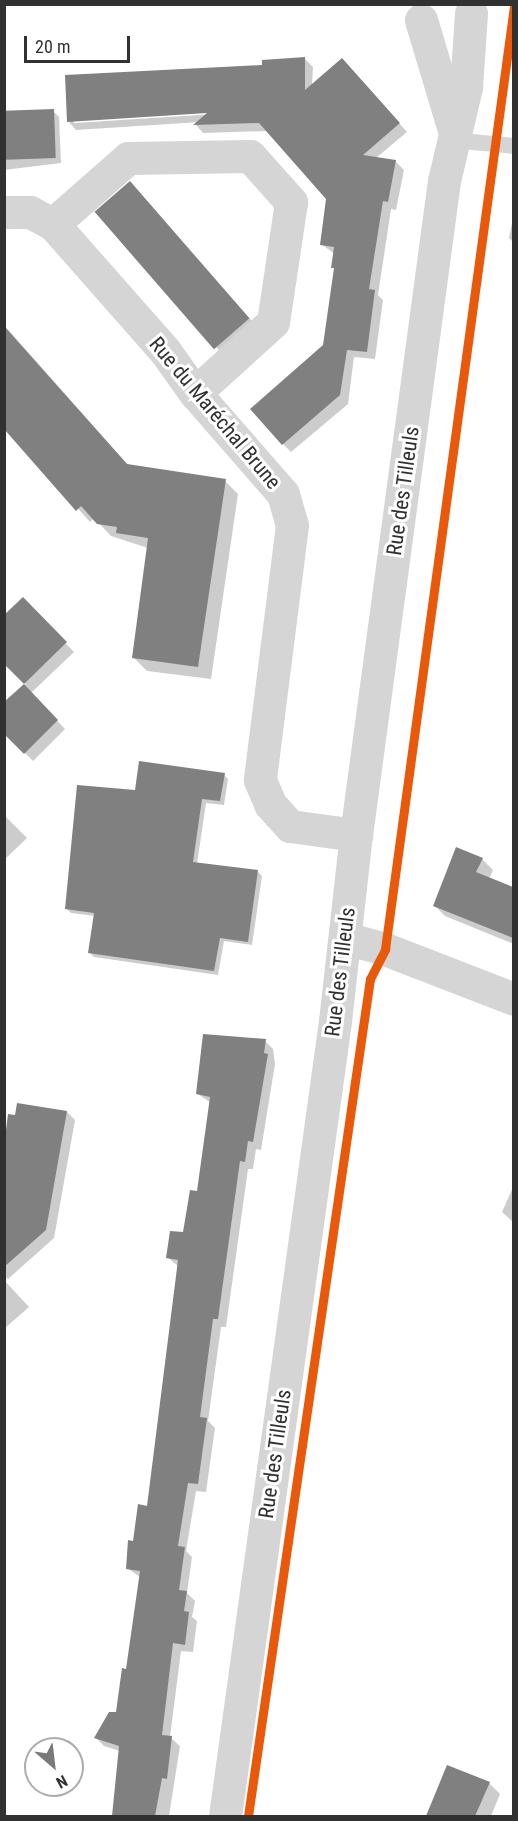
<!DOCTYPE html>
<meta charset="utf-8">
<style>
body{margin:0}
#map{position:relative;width:518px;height:1821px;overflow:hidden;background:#fff;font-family:"Roboto Condensed",sans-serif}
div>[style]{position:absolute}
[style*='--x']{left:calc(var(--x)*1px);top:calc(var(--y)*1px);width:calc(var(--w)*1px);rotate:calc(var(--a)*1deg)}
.shadow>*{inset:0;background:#0003}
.building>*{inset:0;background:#808080;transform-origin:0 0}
.service>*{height:16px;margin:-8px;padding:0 8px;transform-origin:8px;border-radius:8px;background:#d5d5d5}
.minor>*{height:33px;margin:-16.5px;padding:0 16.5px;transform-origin:16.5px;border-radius:16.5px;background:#d5d5d5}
.cycleway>*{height:9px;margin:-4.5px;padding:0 4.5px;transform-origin:4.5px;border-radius:4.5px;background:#e8590c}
span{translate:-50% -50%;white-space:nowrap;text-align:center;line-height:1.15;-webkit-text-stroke:6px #fff;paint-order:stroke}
.street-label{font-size:21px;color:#313131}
.frame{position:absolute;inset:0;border:6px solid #313131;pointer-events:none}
.north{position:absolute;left:24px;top:1737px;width:60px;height:60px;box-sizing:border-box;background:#fff;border:2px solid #adadad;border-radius:50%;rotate:152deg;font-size:16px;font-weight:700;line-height:24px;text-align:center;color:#313131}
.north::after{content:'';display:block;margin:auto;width:21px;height:27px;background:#797979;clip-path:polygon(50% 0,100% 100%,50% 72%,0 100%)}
.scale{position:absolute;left:24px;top:36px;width:106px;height:27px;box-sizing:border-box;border:3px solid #313131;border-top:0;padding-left:8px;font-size:18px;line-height:21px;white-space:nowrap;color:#313131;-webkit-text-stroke:4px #fff;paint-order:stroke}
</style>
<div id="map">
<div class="shadow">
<div style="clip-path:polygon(evenodd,304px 58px,313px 67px,312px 85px,350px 68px,407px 132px,376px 158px,395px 161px,404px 170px,396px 210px,391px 209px,378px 295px,383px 300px,375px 359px,354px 357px,348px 404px,291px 452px,283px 444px,324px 346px,336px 270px,335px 254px,321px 244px,327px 199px,268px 131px,203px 133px,196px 125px,200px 122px,76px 130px,68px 121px,304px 58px,215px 111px,215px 114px,74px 123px,74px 120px,215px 111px)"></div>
<div style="clip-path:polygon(4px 111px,53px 111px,59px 117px,61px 163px,4px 170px)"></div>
<div style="clip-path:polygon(138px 192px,257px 327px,225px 356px,217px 348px)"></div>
<div style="clip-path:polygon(514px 213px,514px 243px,509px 238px)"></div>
<div style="clip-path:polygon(4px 325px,128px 465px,225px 481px,238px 494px,211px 679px,147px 671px,134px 658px,148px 548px,111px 536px,94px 518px,90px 522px,4px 426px)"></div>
<div style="clip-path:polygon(23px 599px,74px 652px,31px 693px,65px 729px,33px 761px,4px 732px,4px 705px,26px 684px,4px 662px)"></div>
<div style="clip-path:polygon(224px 775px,228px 779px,224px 805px,206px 803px,197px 864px,257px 871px,262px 876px,252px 945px,224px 941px,218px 975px,94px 957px,90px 953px,95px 916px,71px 913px,67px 909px,136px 792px)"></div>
<div style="clip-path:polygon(4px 815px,27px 838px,4px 860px)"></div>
<div style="clip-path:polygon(482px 859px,493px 870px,489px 879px,514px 889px,514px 944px,445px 916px,434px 905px)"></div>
<div style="clip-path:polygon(265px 1041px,273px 1049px,275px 1064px,261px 1150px,256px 1149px,253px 1169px,248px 1169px,226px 1327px,221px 1327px,208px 1421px,215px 1428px,206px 1492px,196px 1491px,186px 1551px,192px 1557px,187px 1593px,195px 1601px,192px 1617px,197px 1621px,193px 1652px,181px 1651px,170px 1737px,180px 1746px,169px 1816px,113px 1816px,120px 1751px,104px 1746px,96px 1738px,117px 1713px,127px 1671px,140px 1577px,127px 1568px,148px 1507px,178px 1266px,167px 1257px,185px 1234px,198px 1193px,211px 1103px,198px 1094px)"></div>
<div style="clip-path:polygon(67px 1112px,75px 1120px,54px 1238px,8px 1279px,4px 1276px,4px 1155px)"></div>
<div style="clip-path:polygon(514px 1185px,514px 1223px,502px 1212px)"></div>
<div style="clip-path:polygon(4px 1280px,29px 1307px,4px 1329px)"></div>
<div style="clip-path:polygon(448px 1767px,489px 1783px,500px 1794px,491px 1816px,427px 1816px)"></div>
</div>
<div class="building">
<div style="clip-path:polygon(305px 57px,305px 90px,342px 58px,400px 123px,363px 155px,396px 160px,388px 202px,383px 201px,369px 289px,375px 290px,367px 352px,347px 350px,340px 395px,282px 445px,250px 409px,323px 345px,334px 268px,331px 268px,334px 247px,320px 245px,326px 199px,259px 123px,193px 125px,207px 113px,67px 122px,65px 75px,262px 65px,262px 60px)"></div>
<div style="left:54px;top:109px;width:49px;height:50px;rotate:88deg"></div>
<div style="left:130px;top:181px;width:182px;height:47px;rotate:49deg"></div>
<div style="clip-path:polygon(4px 326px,127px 464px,226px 479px,198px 667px,132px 658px,148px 538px,116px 533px,117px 527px,97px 524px,81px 506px,76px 511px,4px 429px)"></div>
<div style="clip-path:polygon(23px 597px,67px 642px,24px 684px,4px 664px,4px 615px)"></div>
<div style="clip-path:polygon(24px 684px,58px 720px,24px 754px,4px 734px,4px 702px)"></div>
<div style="clip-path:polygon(139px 761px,225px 773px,220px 801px,202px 799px,193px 862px,258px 870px,248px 942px,220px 938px,214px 971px,88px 953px,94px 913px,65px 909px,77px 785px,135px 790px)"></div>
<div style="clip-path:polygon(456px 847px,483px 858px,476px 872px,513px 887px,513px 938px,433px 906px)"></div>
<div style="clip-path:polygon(203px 1034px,266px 1039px,264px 1053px,268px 1054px,253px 1142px,248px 1141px,245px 1162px,240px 1161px,218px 1319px,213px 1319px,200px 1417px,207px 1418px,198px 1484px,188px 1483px,178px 1546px,185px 1547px,179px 1590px,187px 1591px,184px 1611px,189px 1612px,185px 1645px,173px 1643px,162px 1735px,172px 1736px,167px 1779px,162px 1778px,155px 1816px,112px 1816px,119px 1746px,94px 1738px,109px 1712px,116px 1712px,122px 1668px,126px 1669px,140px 1571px,126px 1569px,128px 1540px,133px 1541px,138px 1504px,147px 1506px,178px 1260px,166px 1258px,170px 1231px,183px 1232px,190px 1190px,197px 1191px,210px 1097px,196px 1094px)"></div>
<div style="clip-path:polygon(17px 1103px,67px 1111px,46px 1230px,4px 1267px,4px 1146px,8px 1114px,15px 1115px)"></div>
<div style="clip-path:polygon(447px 1765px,490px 1782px,475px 1816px,426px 1816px)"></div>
</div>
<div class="service">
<div style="--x:451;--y:140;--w:63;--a:5.4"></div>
</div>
<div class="minor">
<div style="--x:421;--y:20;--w:112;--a:73.3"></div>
<div style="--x:4;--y:212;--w:26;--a:0"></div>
<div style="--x:30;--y:212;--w:26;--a:28"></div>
<div style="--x:53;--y:224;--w:169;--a:48.6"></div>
<div style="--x:165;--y:351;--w:52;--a:54.5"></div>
<div style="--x:195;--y:393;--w:134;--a:48.9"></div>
<div style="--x:283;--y:494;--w:32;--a:74"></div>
<div style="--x:292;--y:525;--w:257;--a:97.2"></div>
<div style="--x:260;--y:780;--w:26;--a:67"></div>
<div style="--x:270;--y:804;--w:30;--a:48"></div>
<div style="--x:290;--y:826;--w:67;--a:7.8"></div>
<div style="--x:53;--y:224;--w:100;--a:-41.3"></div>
<div style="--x:128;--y:158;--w:122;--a:-0.9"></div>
<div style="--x:250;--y:156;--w:62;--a:48.3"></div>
<div style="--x:291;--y:202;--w:121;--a:98.5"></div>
<div style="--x:273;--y:322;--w:105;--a:137.7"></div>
<div style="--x:345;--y:938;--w:41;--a:15.4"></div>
<div style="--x:385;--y:949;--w:138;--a:21.2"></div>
<div style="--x:225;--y:1816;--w:803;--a:-82.12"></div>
<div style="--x:335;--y:1021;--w:187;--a:-83.6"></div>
<div style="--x:356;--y:835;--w:660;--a:-82.34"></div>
<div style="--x:444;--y:181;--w:97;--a:-76.8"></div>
<div style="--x:466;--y:87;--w:74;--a:-86.1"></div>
</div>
<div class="cycleway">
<div style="--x:248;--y:1816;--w:846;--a:-81.71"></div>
<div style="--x:370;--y:979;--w:34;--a:-63"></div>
<div style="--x:385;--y:949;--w:952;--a:-82.21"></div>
</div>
<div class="street-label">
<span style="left:215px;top:413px;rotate:50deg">Rue du Maréchal Brune</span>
<span style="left:403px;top:491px;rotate:-82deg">Rue des Tilleuls</span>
<span style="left:340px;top:972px;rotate:-83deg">Rue des Tilleuls</span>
<span style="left:275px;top:1454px;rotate:-82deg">Rue des Tilleuls</span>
</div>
<div class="frame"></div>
<div class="north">N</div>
<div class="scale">20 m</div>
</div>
